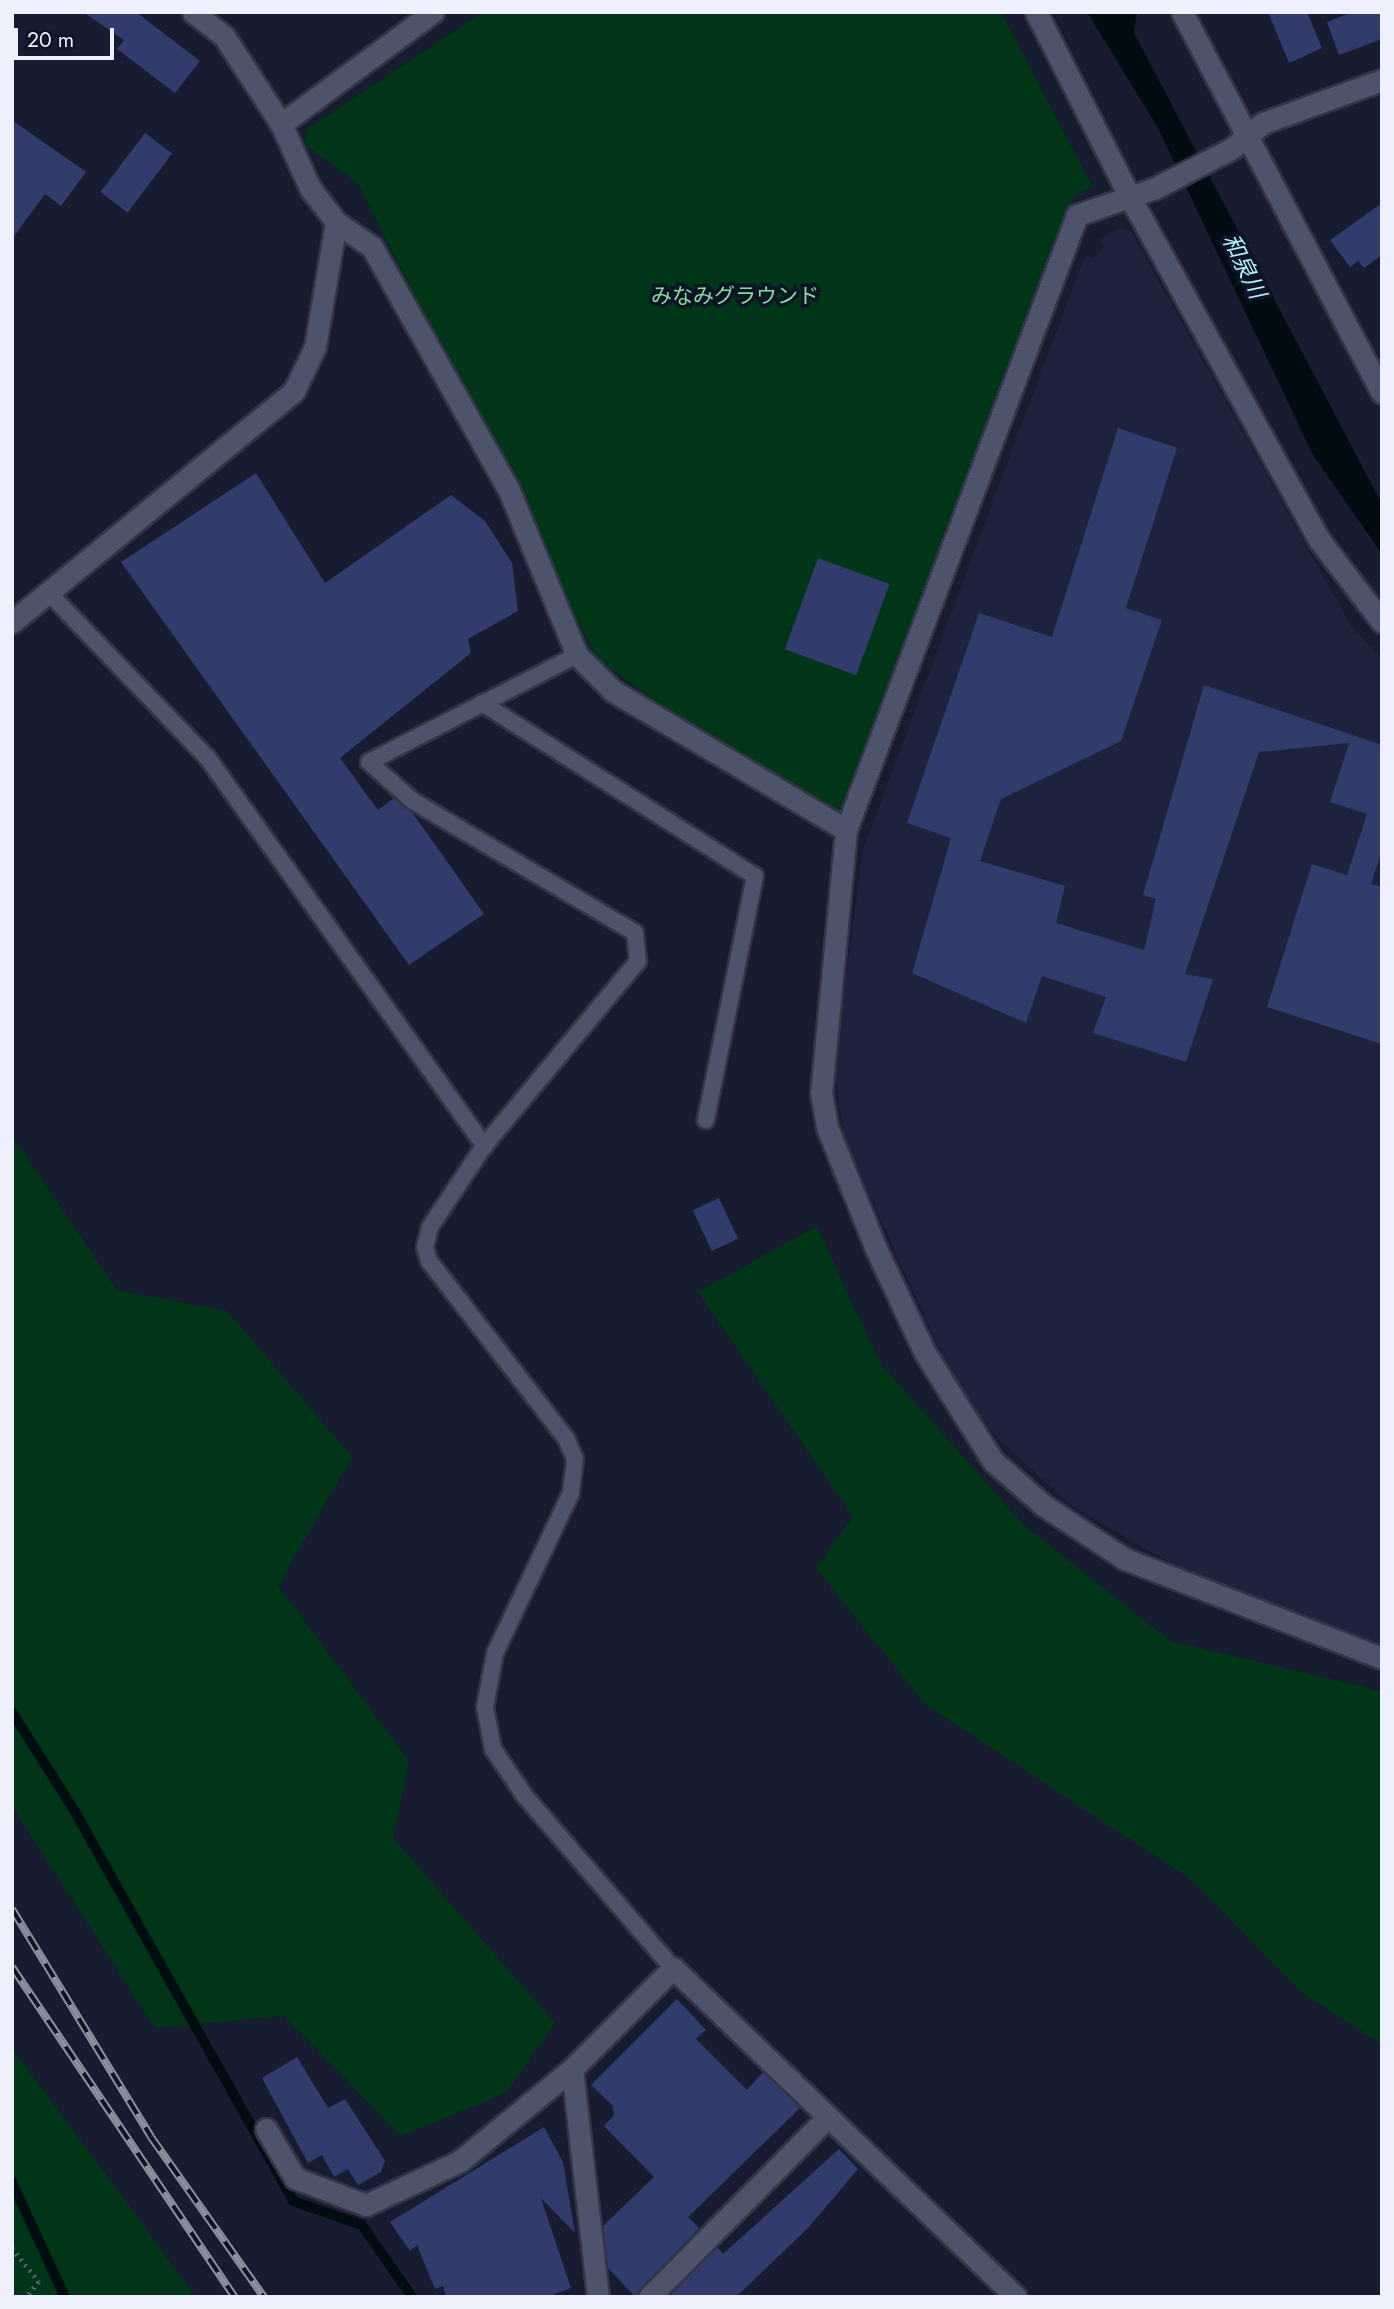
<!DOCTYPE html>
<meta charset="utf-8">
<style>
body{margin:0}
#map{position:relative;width:1394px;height:2309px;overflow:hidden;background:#171c30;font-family:Jost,"Noto Sans JP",sans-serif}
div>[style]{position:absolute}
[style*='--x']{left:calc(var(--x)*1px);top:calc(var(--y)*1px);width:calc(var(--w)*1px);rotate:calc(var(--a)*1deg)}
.built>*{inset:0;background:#1d233d}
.green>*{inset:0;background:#003517}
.water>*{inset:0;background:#000c10}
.stream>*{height:10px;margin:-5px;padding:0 5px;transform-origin:5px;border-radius:5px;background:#000c10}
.building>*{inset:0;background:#313c6c;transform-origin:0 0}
.path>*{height:4.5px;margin-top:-2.25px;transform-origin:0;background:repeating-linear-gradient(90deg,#5c6172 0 2px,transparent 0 7px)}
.roads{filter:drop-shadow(2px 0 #333546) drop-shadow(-2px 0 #333546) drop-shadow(0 2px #333546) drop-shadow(0 -2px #333546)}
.lane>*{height:16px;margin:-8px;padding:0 8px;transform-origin:8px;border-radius:8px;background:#4c536a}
.street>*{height:21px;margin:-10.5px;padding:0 10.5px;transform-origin:10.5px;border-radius:10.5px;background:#4c536a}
.rail>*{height:8px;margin-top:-4px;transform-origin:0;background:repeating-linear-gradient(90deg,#0f1326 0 16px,#8c909f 0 32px);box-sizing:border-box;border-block:2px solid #8c909f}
span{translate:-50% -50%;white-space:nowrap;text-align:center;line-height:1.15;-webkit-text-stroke:7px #0f1326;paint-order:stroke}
.park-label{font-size:21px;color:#89daa0}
.water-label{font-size:23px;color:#aef1fe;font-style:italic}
.frame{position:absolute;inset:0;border:14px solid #eef1fd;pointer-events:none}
.scale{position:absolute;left:14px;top:28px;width:100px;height:32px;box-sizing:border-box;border:4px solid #eef1fd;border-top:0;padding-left:9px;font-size:21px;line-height:24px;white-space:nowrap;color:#eef1fd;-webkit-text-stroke:5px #0f1326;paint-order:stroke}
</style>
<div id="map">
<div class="built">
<div style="clip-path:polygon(1120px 228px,1131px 231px,1351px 626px,1382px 659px,1382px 1645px,1168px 1562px,1072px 1506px,996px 1437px,954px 1381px,844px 1139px,834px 1065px,863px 850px,1085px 255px,1094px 258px,1104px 247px,1100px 240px)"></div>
</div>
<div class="green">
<div style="clip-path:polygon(483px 12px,1001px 12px,1092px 186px,1073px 197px,850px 804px,836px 812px,755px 773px,597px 659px,358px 184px,304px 144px,307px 129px)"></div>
<div style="clip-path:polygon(12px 1136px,117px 1290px,227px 1311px,352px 1457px,278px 1586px,409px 1761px,393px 1838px,555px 2023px,506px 2093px,401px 2136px,284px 2016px,155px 2028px,12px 1806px)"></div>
<div style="clip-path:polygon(817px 1226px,880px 1363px,1023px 1524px,1170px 1641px,1382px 1691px,1382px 2044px,1303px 1994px,1192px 1880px,926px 1705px,816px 1568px,853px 1517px,698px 1292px)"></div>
<div style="clip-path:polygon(12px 2048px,135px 2213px,195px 2297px,12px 2297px)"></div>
</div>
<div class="water">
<div style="clip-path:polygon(1087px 12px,1137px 12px,1134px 33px,1382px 504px,1382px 554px,1313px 455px,1158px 128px)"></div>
</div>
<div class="stream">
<div style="--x:12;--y:1712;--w:116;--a:57.7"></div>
<div style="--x:74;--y:1810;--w:448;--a:60.7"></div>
<div style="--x:293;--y:2201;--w:73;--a:19.2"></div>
<div style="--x:362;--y:2225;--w:88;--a:55.2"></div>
<div style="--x:12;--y:2182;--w:127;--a:65.3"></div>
</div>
<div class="building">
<div style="clip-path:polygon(83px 12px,136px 12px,200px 61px,175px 93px,117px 49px,124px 40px)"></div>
<div style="clip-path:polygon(1268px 12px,1307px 12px,1322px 48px,1289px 63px)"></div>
<div style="clip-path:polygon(1352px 12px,1382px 12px,1382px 39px,1339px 55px,1327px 22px)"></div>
<div style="clip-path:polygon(12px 120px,86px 172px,61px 206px,45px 194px,12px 239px)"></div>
<div style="left:145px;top:133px;width:34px;height:74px;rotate:37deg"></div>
<div style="clip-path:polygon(1382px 203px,1382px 255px,1364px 268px,1358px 261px,1350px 267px,1330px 240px)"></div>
<div style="clip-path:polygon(1118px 428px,1177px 448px,1126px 608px,1162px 620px,1121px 741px,1001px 799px,980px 861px,1065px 886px,1056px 923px,1144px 950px,1156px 899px,1143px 895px,1204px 685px,1382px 745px,1382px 850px,1371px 884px,1382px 887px,1382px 1044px,1267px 1007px,1312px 864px,1347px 875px,1367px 814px,1330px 802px,1349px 743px,1259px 752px,1185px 974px,1213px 979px,1186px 1062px,1093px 1033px,1106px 997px,1042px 976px,1026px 1023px,912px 973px,951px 838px,907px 823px,979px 613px,1052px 637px)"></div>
<div style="clip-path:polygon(256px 473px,325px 583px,451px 495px,485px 521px,512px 563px,518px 611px,468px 639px,471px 653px,340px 758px,378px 810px,394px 798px,412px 812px,484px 914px,409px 965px,121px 562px)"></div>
<div style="left:818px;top:558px;width:76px;height:97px;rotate:20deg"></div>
<div style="left:719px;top:1198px;width:45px;height:29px;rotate:65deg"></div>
<div style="clip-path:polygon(677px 1999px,706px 2030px,696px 2039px,747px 2090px,763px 2072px,800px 2108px,688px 2217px,699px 2228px,635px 2297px,608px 2268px,603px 2226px,654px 2177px,604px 2126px,614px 2115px,612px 2105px,591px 2085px)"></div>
<div style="clip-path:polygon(297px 2057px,328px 2108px,345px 2099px,385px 2161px,381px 2172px,358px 2185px,348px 2169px,334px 2177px,322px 2155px,308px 2163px,262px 2078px)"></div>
<div style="clip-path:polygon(544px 2127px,563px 2162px,575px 2233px,541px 2198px,571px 2288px,547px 2297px,446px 2297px,443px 2286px,435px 2289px,417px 2245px,410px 2251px,390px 2222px)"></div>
<div style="clip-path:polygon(839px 2149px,858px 2169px,808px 2228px,736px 2297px,668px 2297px,717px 2247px,723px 2254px)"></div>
</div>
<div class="path">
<div style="--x:12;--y:2248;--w:43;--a:51.5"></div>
<div style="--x:39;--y:2282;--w:19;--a:129"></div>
</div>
<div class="roads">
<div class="lane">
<div style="--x:47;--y:591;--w:231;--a:46.1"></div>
<div style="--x:207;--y:757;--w:478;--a:54.5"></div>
<div style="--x:577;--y:655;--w:234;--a:152.8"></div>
<div style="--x:369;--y:762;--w:59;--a:41.6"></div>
<div style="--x:413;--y:801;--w:258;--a:30.7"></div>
<div style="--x:635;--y:933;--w:28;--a:84"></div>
<div style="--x:638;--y:961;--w:241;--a:129.8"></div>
<div style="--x:484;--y:1146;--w:97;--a:123.7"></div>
<div style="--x:430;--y:1227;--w:21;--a:104"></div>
<div style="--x:425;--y:1247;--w:15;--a:74"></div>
<div style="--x:429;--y:1261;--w:224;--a:52.3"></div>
<div style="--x:566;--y:1438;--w:23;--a:67"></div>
<div style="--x:575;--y:1459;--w:34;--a:97"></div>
<div style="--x:571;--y:1493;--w:177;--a:115.4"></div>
<div style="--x:495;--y:1653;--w:55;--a:100.5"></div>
<div style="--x:485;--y:1707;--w:43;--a:79.2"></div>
<div style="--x:493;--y:1749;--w:55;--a:56"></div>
<div style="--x:524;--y:1795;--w:228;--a:49.3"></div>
<div style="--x:482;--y:703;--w:323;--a:32.4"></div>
<div style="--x:755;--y:876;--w:249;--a:101.4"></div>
</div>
<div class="street">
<div style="--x:193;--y:12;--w:39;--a:38"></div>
<div style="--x:224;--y:36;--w:105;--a:57.1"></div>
<div style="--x:281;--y:124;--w:70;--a:65.6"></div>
<div style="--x:310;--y:188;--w:43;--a:52.6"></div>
<div style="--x:336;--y:222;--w:44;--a:34.8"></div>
<div style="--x:372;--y:247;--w:277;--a:60.6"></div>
<div style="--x:508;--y:488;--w:181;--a:67.6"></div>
<div style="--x:577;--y:655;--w:51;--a:45"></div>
<div style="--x:613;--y:691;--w:271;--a:30.8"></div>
<div style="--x:1036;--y:12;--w:210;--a:63.1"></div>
<div style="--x:1131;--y:199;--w:391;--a:61.1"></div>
<div style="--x:1320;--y:541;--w:102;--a:52.6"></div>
<div style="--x:1182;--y:12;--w:430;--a:62.3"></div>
<div style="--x:1382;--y:80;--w:127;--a:160.1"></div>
<div style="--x:1263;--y:123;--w:41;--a:140.9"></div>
<div style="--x:1231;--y:149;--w:85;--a:152.8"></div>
<div style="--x:1155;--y:188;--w:83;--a:160.9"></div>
<div style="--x:1077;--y:215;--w:657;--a:110.59"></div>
<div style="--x:846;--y:830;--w:264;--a:95.4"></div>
<div style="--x:821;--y:1093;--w:35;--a:80"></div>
<div style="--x:827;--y:1127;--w:131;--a:68.1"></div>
<div style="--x:876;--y:1249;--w:115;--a:64.8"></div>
<div style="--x:925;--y:1353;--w:128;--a:57.8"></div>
<div style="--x:993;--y:1461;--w:67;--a:41.3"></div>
<div style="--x:1043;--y:1505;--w:98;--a:33.4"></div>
<div style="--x:1125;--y:1559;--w:275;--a:21.1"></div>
<div style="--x:281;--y:124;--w:189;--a:-36.4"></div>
<div style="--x:12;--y:622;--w:365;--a:-39.3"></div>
<div style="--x:294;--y:391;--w:49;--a:-64.5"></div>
<div style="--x:315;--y:347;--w:127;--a:-80.5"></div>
<div style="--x:266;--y:2129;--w:57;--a:59.4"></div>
<div style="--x:295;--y:2178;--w:76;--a:20.8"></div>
<div style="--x:366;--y:2205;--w:104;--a:-25.1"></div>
<div style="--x:460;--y:2161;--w:145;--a:-39.4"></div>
<div style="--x:598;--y:2297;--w:229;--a:-96.5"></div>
<div style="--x:572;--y:2069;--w:143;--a:-45"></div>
<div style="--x:673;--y:1968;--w:475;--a:43.8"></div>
<div style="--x:649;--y:2297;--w:254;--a:-45.2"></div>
</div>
</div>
<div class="rail">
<div style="--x:12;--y:1909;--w:267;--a:58.6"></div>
<div style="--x:151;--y:2137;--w:196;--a:54.8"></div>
<div style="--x:12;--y:1967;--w:398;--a:56"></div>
</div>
<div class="park-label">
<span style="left:735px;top:296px">みなみグラウンド</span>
</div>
<div class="water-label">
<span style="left:1244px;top:266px;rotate:64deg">和泉川</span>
</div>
<div class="frame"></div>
<div class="scale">20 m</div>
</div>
